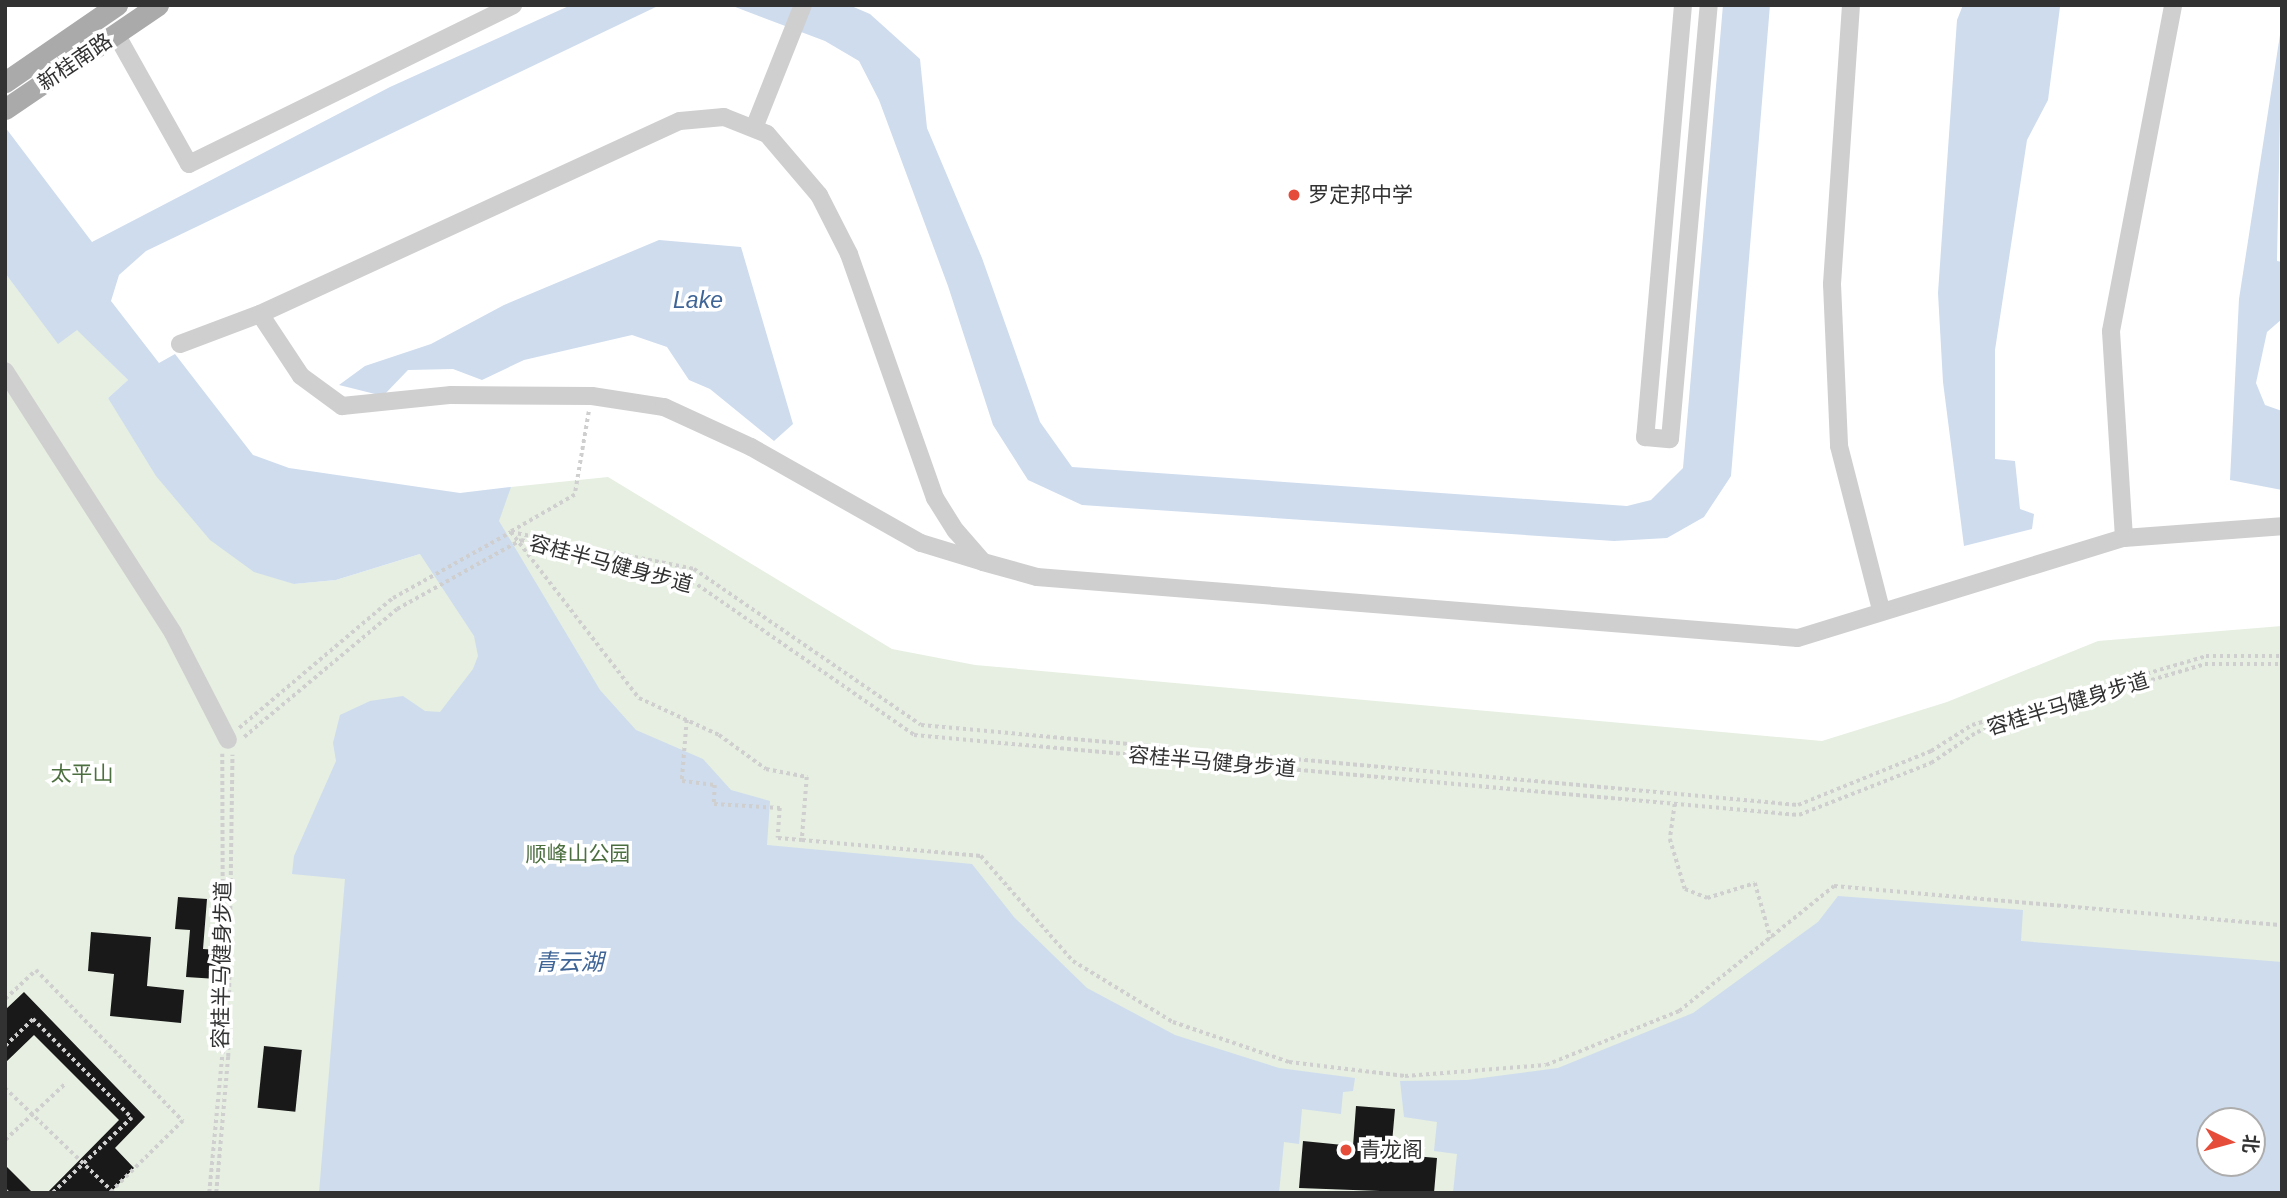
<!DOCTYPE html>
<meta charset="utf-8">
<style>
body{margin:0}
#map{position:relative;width:2287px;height:1198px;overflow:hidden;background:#fff;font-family:Helvetica,"Noto Sans SC",sans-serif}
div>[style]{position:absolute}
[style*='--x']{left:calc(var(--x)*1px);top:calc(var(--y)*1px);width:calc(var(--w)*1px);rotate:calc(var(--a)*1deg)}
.green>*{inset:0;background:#e6efe1}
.water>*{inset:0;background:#cedcee}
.building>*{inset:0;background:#191919;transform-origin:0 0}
.path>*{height:3.5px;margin-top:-1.75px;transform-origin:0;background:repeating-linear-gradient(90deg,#cfcfcf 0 3.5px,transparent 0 7px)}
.minor>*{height:18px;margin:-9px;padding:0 9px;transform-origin:9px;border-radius:9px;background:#cfcfcf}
.major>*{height:21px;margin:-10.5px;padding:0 10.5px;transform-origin:10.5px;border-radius:10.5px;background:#aaa}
.dots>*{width:19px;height:19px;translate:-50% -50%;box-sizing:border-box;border:4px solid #fff;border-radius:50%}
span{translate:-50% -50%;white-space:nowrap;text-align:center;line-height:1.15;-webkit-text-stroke:7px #fff;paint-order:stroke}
.street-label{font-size:21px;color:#323232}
.poi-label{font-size:21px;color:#323232}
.left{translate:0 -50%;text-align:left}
.park-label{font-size:21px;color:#4c6f3f}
.water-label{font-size:23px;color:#3f6496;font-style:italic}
.frame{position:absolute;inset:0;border:7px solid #323232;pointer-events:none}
.north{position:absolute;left:2196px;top:1107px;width:70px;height:70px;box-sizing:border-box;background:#fff;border:2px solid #adadad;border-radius:50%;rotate:95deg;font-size:19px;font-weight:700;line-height:28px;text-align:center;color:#323232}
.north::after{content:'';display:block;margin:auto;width:24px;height:32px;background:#e54c39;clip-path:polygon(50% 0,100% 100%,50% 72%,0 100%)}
</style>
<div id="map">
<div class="green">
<div style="clip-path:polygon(evenodd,5px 273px,58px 343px,77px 329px,128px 380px,108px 398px,294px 584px,336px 580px,420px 554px,511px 487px,608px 477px,892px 649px,975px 665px,1822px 741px,1947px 702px,2098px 641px,2282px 626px,2282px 1193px,5px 1193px,5px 273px,2210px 1121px,2252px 1121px,2252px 1163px,2210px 1163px,2210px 1121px)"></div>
</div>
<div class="water">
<div style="clip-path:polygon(571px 5px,660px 5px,146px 251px,119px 275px,111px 301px,159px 363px,175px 354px,253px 455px,289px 468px,460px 493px,511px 487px,499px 521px,600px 690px,636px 730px,703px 759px,731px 790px,770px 801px,767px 845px,972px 864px,1014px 917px,1087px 988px,1175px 1035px,1279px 1068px,1355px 1078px,1353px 1091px,1343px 1092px,1341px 1114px,1302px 1109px,1299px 1144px,1284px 1142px,1279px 1193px,319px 1193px,345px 879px,292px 874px,294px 856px,336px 761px,333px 743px,340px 715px,370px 701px,403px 696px,425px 711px,440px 712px,473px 669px,478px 656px,474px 636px,420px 554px,336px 580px,294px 584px,254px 572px,210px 540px,156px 476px,108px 398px,128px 380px,77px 330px,58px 344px,5px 273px,5px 127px,92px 242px,390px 87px)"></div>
<div style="clip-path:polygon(730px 5px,849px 5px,870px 14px,920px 59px,927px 128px,982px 258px,1040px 422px,1072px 467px,1627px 506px,1651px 500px,1683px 468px,1723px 5px,1770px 5px,1731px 476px,1704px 517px,1667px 538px,1614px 541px,1082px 505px,1028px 480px,993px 425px,948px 286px,879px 100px,859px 61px,825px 41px)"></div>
<div style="clip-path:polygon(1963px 5px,2060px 7px,2048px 100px,2027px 140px,1995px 350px,1995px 459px,2015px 461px,2020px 509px,2034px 514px,2032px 529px,1964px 546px,1943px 382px,1938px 293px,1957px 20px)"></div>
<div style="clip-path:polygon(2282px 22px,2277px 261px,2282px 262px,2282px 319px,2267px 332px,2256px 383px,2265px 405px,2282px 411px,2282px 490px,2230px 480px,2239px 299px)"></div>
<div style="clip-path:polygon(659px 240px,741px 247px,793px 424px,774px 441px,710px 389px,689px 380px,667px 347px,632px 335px,524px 360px,482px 380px,453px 369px,408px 370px,383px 396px,339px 385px,365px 366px,431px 344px,504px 305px)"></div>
<div style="clip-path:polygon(evenodd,1838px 896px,2023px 910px,2021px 941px,2282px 962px,2282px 1193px,1453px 1193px,1457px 1154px,1434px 1151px,1437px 1122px,1404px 1117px,1400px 1081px,1467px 1080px,1558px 1068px,1693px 1013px,1818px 922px,1838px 896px,2210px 1121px,2252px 1121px,2252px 1163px,2210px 1163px,2210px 1121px)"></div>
</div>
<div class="building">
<div style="clip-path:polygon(178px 897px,207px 899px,203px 949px,219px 950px,217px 979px,186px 977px,190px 930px,175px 929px)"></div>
<div style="clip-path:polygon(91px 932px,151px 937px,147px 986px,184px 990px,181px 1023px,110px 1016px,114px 974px,88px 971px)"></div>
<div style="clip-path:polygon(24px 992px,145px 1117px,115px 1148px,134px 1168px,110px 1193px,47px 1193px,119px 1120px,34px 1035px,5px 1063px,5px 1010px)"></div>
<div style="left:264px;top:1046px;width:38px;height:62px;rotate:6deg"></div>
<div style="clip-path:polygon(1356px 1106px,1395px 1109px,1391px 1154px,1437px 1158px,1434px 1193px,1299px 1188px,1303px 1141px,1353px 1146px)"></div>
<div style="clip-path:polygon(5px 1165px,33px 1193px,5px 1193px)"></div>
</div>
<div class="path">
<div style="--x:589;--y:412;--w:84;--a:99.6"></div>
<div style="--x:575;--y:495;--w:74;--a:150"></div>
<div style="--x:511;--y:532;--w:210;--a:52.4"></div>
<div style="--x:639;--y:698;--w:88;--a:24.8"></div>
<div style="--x:719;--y:735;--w:58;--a:35.9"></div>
<div style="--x:766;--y:769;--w:42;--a:11"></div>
<div style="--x:807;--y:777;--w:63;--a:94.5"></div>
<div style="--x:802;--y:840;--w:180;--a:5.1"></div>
<div style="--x:981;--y:856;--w:140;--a:48.8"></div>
<div style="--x:1073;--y:961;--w:117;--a:31.4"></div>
<div style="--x:1173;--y:1022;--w:123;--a:19"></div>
<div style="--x:1289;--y:1062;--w:117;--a:6.9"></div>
<div style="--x:1405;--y:1076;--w:141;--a:-4.5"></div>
<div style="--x:1546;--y:1065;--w:144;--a:-22.1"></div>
<div style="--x:1679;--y:1011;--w:199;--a:-38.9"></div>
<div style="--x:1834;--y:886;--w:450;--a:5"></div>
<div style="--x:687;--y:720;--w:61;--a:94.7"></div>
<div style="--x:682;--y:781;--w:33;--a:7"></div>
<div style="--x:715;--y:785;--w:19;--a:93"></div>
<div style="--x:714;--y:804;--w:66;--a:3.5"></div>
<div style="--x:780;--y:808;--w:30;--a:94"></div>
<div style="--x:778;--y:838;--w:24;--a:5"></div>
<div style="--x:239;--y:728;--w:202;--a:-40.2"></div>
<div style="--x:393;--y:598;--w:135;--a:-29.2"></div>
<div style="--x:511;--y:532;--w:187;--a:11.4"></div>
<div style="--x:694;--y:569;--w:275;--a:34.5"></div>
<div style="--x:921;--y:725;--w:881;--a:5.21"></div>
<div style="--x:1798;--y:805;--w:144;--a:-22.1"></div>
<div style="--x:1931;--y:751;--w:49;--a:-32.4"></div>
<div style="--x:1972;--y:725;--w:244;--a:-16.4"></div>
<div style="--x:2206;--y:656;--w:76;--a:0"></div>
<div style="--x:244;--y:737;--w:199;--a:-39.9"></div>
<div style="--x:397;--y:609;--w:142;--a:-29.1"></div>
<div style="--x:521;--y:540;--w:176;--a:13.5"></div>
<div style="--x:692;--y:581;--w:270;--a:34.7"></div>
<div style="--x:914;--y:735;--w:889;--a:5.17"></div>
<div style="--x:1799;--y:815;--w:142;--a:-21.5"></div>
<div style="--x:1931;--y:763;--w:55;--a:-34"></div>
<div style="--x:1977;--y:732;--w:238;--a:-16.6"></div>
<div style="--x:2205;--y:664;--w:77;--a:0"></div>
<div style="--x:1675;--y:804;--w:35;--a:98"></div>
<div style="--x:1670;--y:839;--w:52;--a:73.3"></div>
<div style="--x:1685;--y:889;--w:24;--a:22"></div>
<div style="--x:1707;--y:898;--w:50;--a:-17.4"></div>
<div style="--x:1755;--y:883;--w:58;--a:74.1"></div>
<div style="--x:5;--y:999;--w:42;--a:-43.1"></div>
<div style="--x:36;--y:970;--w:211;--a:45.8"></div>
<div style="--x:183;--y:1121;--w:103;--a:135.4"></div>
<div style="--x:5;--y:1046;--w:39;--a:-44"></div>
<div style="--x:33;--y:1019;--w:140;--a:45"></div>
<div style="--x:132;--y:1118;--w:109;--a:136.5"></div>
<div style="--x:5;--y:1088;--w:151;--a:43.9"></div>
<div style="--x:5;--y:1140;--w:83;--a:-43.1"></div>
<div style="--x:5;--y:1190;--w:4;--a:45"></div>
<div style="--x:209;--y:1193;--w:150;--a:-84.6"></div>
<div style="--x:223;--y:1044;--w:290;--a:-90.2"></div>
<div style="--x:216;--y:1193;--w:137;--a:-85"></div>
<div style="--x:228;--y:1057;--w:302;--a:-89.2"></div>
</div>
<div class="minor">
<div style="--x:1683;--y:5;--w:434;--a:95"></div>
<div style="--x:1645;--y:437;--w:25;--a:5"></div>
<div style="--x:1670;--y:439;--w:436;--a:-84.9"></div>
<div style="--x:1851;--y:5;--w:280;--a:93.9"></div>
<div style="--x:1832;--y:284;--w:162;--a:87.5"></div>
<div style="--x:1839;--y:446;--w:168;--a:75.6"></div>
<div style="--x:116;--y:34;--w:149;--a:60.7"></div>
<div style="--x:189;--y:164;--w:361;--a:-26.1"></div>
<div style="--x:754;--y:128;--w:132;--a:-68.3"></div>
<div style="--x:260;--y:314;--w:74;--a:56.5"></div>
<div style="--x:301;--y:376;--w:51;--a:36.2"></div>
<div style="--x:342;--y:406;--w:110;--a:-5.8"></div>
<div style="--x:451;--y:395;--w:141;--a:0.4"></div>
<div style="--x:592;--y:396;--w:73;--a:8.7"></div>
<div style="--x:664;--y:407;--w:96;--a:24.7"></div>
<div style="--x:751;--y:447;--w:195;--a:29.5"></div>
<div style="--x:921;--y:543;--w:65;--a:17"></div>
<div style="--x:180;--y:344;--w:85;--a:-20.6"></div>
<div style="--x:260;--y:314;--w:462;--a:-24.7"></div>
<div style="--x:680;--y:121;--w:44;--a:-5.2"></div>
<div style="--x:724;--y:117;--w:46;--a:21.6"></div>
<div style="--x:767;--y:134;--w:80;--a:49.6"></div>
<div style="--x:819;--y:195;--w:66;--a:63"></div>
<div style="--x:849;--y:254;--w:259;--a:70.6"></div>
<div style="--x:935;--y:498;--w:39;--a:58"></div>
<div style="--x:956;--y:531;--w:41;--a:48.9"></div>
<div style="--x:983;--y:562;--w:56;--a:15.5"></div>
<div style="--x:1037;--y:577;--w:763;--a:4.58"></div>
<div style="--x:1798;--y:638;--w:341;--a:-17.1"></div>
<div style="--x:2124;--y:538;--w:158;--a:-4.3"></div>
<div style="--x:5;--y:371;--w:311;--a:57.3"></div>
<div style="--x:173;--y:633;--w:120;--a:62.8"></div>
<div style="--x:2124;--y:538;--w:207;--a:-93.6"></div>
<div style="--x:2111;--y:331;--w:332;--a:-79.2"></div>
</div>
<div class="major">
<div style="--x:5;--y:82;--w:136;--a:-34.5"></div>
<div style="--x:5;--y:109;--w:185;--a:-34.2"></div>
</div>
<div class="dots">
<div style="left:1294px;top:195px;background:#e54c39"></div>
<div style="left:1346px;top:1150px;background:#e54c39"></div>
</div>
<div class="street-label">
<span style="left:75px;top:62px;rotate:-34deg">新桂南路</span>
<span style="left:611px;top:564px;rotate:15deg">容桂半马健身步道</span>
<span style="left:2068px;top:704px;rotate:-17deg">容桂半马健身步道</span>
<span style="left:1212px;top:762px;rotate:5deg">容桂半马健身步道</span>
<span style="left:222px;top:965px;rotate:-89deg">容桂半马健身步道</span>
</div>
<div class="poi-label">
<span class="left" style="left:1308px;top:195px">罗定邦中学</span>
<span class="left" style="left:1360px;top:1150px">青龙阁</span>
</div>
<div class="park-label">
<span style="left:82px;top:774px">太平山</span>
<span style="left:578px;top:854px">顺峰山公园</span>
</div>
<div class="water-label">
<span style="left:698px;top:300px">Lake</span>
<span style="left:569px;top:962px">青云湖</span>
</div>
<div class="frame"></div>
<div class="north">北</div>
</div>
